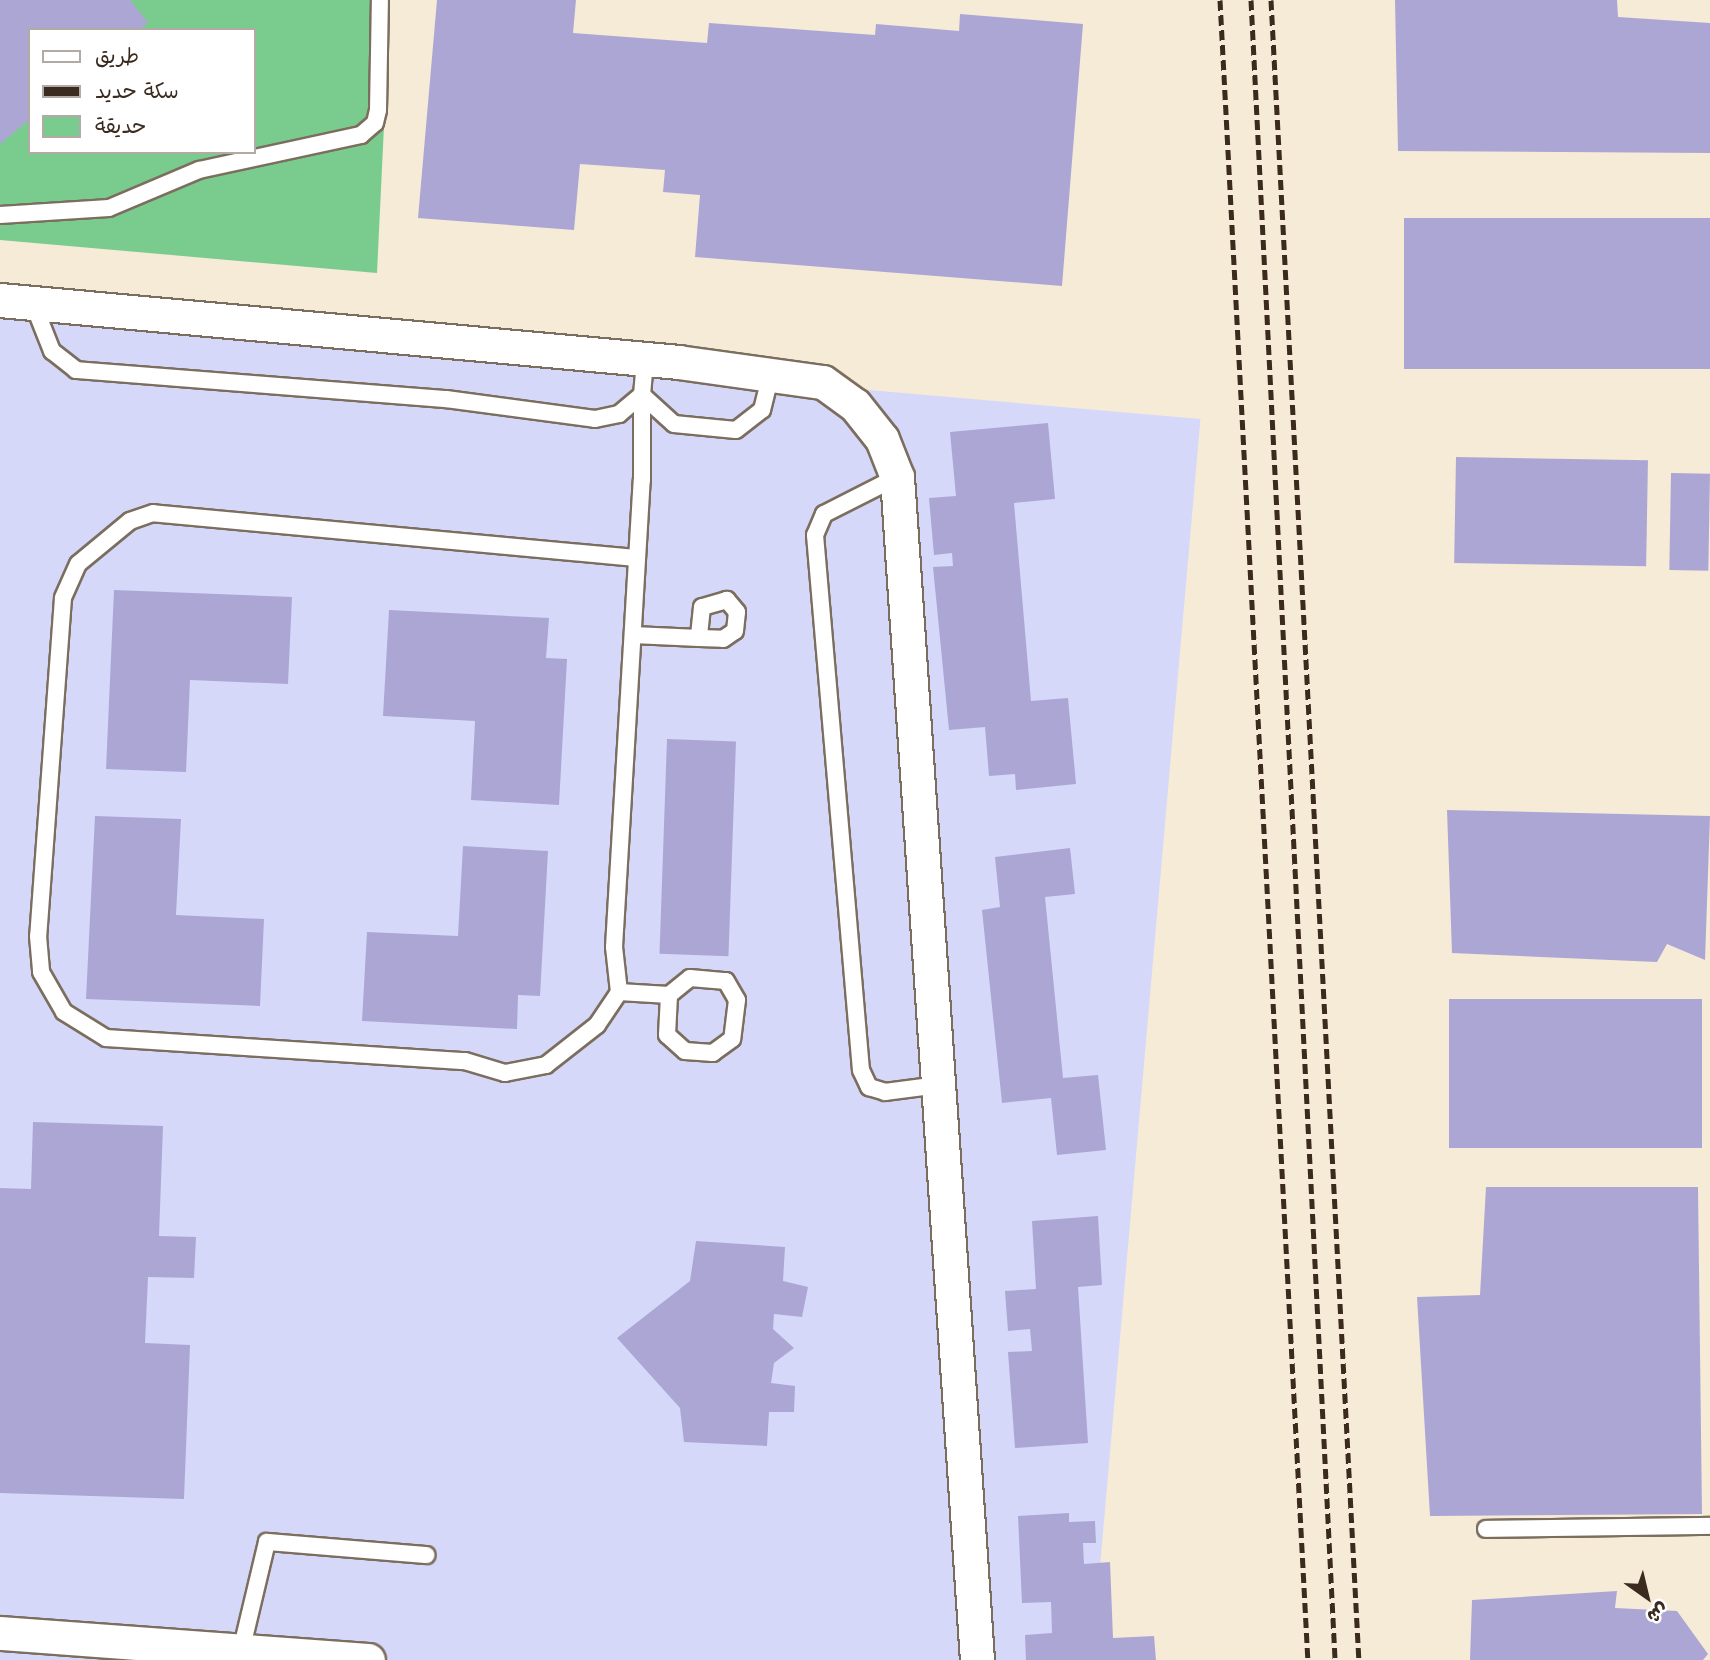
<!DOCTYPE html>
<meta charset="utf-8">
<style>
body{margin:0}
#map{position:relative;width:1710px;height:1660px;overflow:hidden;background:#f5ebd7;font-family:"Playpen Sans","Playpen Sans Arabic",sans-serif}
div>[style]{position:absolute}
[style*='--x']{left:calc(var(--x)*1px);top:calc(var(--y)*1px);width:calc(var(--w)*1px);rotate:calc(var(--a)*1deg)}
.built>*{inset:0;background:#d5d8f9;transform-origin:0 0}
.green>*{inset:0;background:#7acc8e}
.building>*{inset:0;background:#aca6d5;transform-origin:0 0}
.roads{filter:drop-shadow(2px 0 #7c6e5f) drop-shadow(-2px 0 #7c6e5f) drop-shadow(0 2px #7c6e5f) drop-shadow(0 -2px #7c6e5f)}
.lane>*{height:16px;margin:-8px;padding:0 8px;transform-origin:8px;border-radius:8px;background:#fff}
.street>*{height:33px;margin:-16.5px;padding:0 16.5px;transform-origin:16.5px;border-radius:16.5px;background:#fff}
.rail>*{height:5px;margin-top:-2.5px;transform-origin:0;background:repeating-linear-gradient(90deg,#3b2a1e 0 10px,transparent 0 15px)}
span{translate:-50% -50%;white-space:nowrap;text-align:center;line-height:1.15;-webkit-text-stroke:5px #fff;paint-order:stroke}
.legend{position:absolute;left:28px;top:28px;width:228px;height:126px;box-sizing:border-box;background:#fff;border:2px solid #b1aaa5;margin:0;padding:9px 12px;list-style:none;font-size:21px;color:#3b2a1e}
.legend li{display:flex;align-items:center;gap:14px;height:35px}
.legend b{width:35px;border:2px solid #b1aaa5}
.north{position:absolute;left:1612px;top:1562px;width:70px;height:70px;-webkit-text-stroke:5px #fff;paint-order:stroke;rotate:146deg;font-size:19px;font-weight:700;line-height:28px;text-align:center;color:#3b2a1e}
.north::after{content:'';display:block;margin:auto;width:24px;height:32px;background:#3b2a1e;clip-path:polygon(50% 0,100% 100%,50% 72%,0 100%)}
</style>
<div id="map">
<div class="built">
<div style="left:0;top:314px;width:1205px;height:1346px;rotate:5deg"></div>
</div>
<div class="green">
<div style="clip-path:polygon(evenodd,0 0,390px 0,377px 273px,0 240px,0 0,30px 30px,254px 30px,254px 152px,30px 152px,30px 30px)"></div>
</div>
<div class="building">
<div style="clip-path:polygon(0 0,130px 0,148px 22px,139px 30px,30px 30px,30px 119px,0 144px)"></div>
<div style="clip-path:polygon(437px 0,576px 0,573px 33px,707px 43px,709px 23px,875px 35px,876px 24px,959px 31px,960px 14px,1083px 24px,1062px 286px,695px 257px,700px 195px,663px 192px,665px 170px,580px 164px,574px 230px,418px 218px)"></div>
<div style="clip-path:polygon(1395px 0,1617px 0,1618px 17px,1710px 23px,1710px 153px,1398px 151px)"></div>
<div style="left:1404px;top:218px;width:306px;height:151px"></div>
<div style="clip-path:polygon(1048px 423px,1055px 499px,1014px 503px,1031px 701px,1068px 698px,1076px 784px,1016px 790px,1015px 774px,989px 776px,985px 727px,949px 730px,933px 567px,953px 566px,952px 553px,934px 555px,929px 498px,956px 496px,950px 432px)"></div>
<div style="left:1456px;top:457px;width:192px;height:106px;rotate:1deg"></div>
<div style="left:1671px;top:473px;width:39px;height:97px;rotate:1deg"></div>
<div style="clip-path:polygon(114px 590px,292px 597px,288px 684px,190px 680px,186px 772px,106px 769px)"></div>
<div style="clip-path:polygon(389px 610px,549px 618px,546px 658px,567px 659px,559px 805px,471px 800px,475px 721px,383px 716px)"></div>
<div style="left:667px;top:739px;width:69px;height:215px;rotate:2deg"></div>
<div style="clip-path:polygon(1447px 810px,1710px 816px,1705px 960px,1667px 944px,1657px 962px,1452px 953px)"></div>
<div style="clip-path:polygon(95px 816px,181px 819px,176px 915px,264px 919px,260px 1006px,86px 999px)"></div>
<div style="clip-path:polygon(463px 846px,548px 851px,540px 996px,518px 995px,517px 1029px,362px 1021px,367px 932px,458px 936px)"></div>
<div style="clip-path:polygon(1070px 848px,1075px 894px,1045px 897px,1063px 1078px,1098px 1075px,1106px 1150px,1057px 1155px,1051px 1098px,1002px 1103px,982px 910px,1000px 907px,995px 857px)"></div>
<div style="left:1449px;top:999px;width:253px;height:149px"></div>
<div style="clip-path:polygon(33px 1122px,163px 1126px,159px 1236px,196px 1237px,194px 1278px,148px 1277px,145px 1343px,190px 1345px,184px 1499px,0 1493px,0 1188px,31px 1189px)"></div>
<div style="clip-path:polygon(1486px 1187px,1698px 1187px,1702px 1514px,1430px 1516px,1417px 1297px,1480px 1295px)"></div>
<div style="clip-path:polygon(1098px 1216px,1102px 1285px,1078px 1287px,1088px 1443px,1015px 1448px,1008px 1352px,1032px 1351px,1030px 1329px,1008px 1331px,1005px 1291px,1036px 1289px,1032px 1221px)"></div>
<div style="clip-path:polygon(696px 1241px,785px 1247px,783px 1281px,808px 1287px,802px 1317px,774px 1314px,773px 1329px,794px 1348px,774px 1363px,771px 1383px,795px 1386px,794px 1412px,769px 1412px,767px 1446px,684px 1442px,680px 1408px,617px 1338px,690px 1281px)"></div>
<div style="clip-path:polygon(1069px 1513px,1069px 1522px,1095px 1521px,1096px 1543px,1083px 1543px,1084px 1564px,1110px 1562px,1113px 1638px,1154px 1636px,1156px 1660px,1026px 1660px,1025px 1635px,1052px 1633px,1051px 1602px,1022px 1603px,1018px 1516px)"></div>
<div style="clip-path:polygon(1617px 1591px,1615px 1608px,1677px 1611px,1708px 1654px,1703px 1660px,1470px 1660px,1472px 1600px)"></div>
</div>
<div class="roads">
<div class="lane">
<div style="--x:0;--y:215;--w:109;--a:-3.7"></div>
<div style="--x:109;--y:208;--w:98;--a:-22.9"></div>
<div style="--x:199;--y:170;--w:166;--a:-12.2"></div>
<div style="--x:361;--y:135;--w:18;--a:-41"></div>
<div style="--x:375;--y:123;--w:13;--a:-77"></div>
<div style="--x:378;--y:110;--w:110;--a:-89"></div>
<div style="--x:33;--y:303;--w:52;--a:68.4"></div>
<div style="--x:52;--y:351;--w:31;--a:38"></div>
<div style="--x:76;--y:370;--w:371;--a:4.5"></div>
<div style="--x:446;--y:399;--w:150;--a:7.6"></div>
<div style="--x:595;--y:419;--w:25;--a:-12"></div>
<div style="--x:619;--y:414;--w:30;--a:-40"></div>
<div style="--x:642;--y:395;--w:36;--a:-85"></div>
<div style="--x:897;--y:477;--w:82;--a:153.1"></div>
<div style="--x:824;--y:514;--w:23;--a:113"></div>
<div style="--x:815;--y:535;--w:537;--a:85.09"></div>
<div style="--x:861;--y:1070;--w:19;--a:65"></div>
<div style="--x:869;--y:1087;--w:17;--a:17"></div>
<div style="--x:885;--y:1092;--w:54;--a:-7.4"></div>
<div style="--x:636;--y:558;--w:485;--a:-174.7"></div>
<div style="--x:153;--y:513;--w:24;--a:161"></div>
<div style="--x:130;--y:521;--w:67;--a:140.4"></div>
<div style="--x:78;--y:564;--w:37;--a:114"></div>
<div style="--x:63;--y:598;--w:339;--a:94.2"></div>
<div style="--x:38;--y:936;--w:36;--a:85"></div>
<div style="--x:41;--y:972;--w:46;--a:60.1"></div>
<div style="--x:64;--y:1012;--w:49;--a:31.8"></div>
<div style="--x:106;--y:1038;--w:360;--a:3.7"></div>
<div style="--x:465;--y:1061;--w:42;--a:16.7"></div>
<div style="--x:505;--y:1073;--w:42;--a:-11"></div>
<div style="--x:546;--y:1065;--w:65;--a:-38.1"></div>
<div style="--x:597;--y:1025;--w:40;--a:-56"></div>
<div style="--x:619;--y:992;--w:45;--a:-96.3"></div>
<div style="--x:614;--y:947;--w:468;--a:-86.6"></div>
<div style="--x:642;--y:480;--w:85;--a:-90"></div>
<div style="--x:642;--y:395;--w:43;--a:42.2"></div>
<div style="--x:674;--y:424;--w:62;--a:5.5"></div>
<div style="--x:736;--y:430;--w:33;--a:-38"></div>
<div style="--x:762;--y:410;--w:37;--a:-76"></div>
<div style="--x:633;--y:635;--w:66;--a:2.6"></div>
<div style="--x:699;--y:638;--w:24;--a:2"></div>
<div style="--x:723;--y:639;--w:14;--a:-34"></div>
<div style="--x:735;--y:631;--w:19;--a:-84"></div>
<div style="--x:737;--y:612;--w:16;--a:-130"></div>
<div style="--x:727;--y:600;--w:26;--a:164"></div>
<div style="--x:702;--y:607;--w:31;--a:96"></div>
<div style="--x:619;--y:992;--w:50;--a:3.4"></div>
<div style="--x:669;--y:995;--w:27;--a:-39"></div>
<div style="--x:690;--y:978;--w:36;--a:5"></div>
<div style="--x:726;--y:981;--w:22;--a:60"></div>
<div style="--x:737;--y:1000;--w:39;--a:97"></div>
<div style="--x:732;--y:1039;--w:24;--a:144"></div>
<div style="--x:713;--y:1053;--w:28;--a:-176"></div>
<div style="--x:685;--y:1051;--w:24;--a:-138"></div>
<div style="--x:667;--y:1035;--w:40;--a:-87.1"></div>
<div style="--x:1486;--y:1529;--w:224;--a:-0.8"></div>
<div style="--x:241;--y:1651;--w:112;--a:-76.6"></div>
<div style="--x:267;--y:1542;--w:160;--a:4.7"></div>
</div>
<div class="street">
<div style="--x:0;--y:300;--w:681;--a:5.22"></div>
<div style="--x:678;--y:362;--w:146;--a:7.9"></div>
<div style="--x:823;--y:382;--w:39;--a:36"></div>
<div style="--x:855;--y:405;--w:43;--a:51.5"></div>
<div style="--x:882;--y:439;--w:41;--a:68.5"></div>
<div style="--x:897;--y:477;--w:1186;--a:86.13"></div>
<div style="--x:0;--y:1633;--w:369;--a:4.2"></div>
</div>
</div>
<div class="rail">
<div style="--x:1220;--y:0;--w:1662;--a:86.97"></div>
<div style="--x:1251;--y:0;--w:1662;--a:87.1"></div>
<div style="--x:1271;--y:0;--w:1662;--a:86.97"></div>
</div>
<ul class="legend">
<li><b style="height:9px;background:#fff"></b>طريق</li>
<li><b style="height:9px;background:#3b2a1e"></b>سكة حديد</li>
<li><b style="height:19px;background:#7acc8e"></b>حديقة</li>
</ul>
<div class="north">ش</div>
</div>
